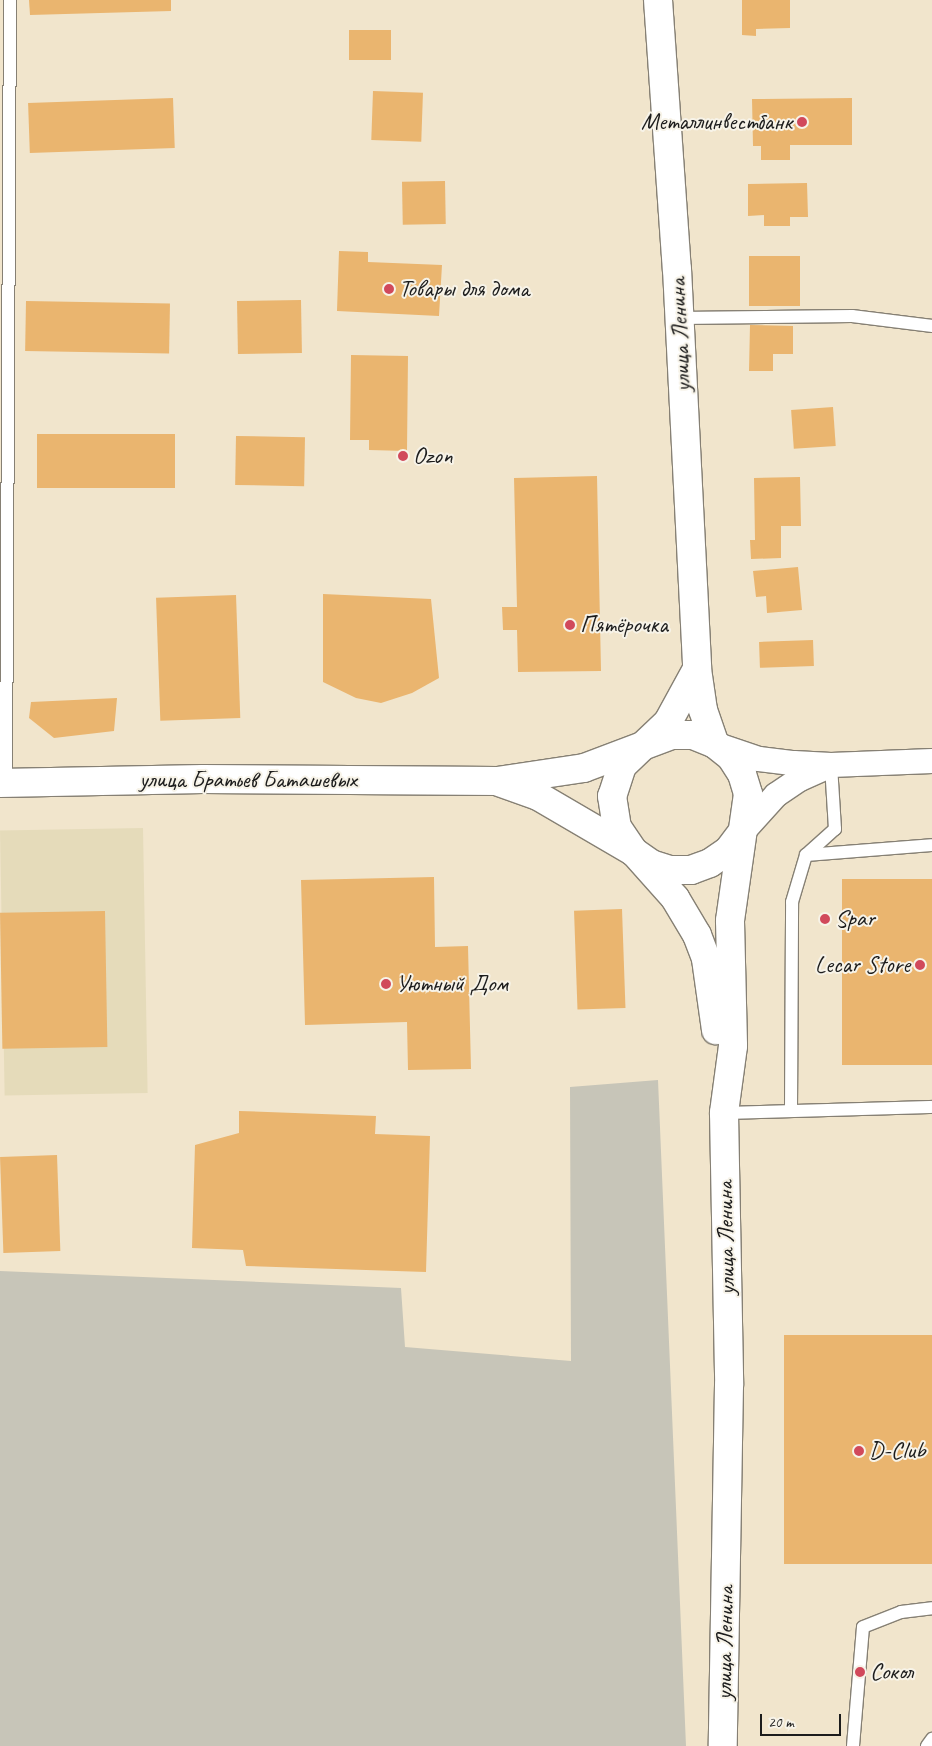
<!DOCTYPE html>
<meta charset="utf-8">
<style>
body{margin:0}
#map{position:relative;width:932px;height:1746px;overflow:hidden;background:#f1e5cc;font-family:Caveat,sans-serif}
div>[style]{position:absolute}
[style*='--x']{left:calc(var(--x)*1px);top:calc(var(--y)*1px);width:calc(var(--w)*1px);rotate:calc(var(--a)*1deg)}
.built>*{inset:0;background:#e5dbba;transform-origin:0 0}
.industrial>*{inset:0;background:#c7c5b8}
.building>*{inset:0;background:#eab56f;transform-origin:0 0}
.roads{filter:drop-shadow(1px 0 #868074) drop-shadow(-1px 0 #868074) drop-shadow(0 1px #868074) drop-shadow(0 -1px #868074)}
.service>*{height:12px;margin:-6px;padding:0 6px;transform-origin:6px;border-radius:6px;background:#fff}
.minor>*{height:24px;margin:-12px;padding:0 12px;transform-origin:12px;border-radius:12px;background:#fff}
.tertiary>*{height:28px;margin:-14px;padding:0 14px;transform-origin:14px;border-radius:14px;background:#fff}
.dots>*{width:14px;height:14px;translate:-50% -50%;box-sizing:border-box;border:2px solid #f7f3e8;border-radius:50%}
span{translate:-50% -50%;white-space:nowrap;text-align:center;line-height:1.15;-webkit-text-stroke:4px #f7f3e8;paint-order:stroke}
.poi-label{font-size:24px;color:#1c1c1c}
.right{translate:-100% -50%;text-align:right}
.left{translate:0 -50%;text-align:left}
.street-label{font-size:24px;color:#1c1c1c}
.scale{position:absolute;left:760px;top:1714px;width:81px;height:22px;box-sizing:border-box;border:2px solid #1c1c1c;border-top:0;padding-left:6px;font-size:15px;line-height:18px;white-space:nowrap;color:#1c1c1c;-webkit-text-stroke:4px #f7f3e8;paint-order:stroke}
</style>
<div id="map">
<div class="built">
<div style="left:143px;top:828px;width:265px;height:143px;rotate:89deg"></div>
</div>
<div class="industrial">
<div style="clip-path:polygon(658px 1080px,686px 1746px,0 1746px,0 1271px,401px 1288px,405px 1347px,571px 1361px,570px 1087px)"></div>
</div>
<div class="building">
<div style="clip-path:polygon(29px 0,171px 0,171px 11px,30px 15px)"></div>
<div style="clip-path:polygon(742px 0,790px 0,790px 28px,756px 29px,756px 36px,742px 35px)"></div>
<div style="left:349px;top:30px;width:42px;height:30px"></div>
<div style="left:373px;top:91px;width:50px;height:49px;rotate:2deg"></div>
<div style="left:173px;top:98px;width:50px;height:145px;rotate:88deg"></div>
<div style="clip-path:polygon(852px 98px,852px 145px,790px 145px,790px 160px,761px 160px,761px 146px,753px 146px,752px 99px)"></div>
<div style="left:445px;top:181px;width:43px;height:43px;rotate:89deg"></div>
<div style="clip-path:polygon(807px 183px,808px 217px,790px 217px,790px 226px,764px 226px,764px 215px,748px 216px,748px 184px)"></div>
<div style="clip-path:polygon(339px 251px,368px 252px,368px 262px,442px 265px,439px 316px,337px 311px)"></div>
<div style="left:800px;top:256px;width:50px;height:51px;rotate:90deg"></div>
<div style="left:301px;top:300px;width:53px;height:64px;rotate:89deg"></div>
<div style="left:26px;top:301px;width:144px;height:50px;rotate:1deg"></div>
<div style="clip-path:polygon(750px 325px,793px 326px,793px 354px,773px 354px,773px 371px,749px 371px)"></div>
<div style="clip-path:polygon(351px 355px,408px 356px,407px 451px,369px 450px,369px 440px,350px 440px)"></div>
<div style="left:833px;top:407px;width:39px;height:42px;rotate:86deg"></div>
<div style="left:37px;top:434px;width:138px;height:54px"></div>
<div style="left:236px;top:436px;width:69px;height:49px;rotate:1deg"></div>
<div style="clip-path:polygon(597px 476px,601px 671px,518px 672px,517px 630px,503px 630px,502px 607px,517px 607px,514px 478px)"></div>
<div style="clip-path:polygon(800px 477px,801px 526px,781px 526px,781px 558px,751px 559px,750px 540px,755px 540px,754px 478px)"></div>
<div style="clip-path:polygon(798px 567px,802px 610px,767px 613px,766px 596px,756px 597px,753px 571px)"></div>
<div style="clip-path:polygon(323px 594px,431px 599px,439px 678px,412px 693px,381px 703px,356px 698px,323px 682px)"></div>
<div style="left:236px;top:595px;width:123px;height:80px;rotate:88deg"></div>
<div style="left:813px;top:640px;width:26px;height:54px;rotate:88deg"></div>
<div style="clip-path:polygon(117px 698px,114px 731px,54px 738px,29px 718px,31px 702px)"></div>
<div style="clip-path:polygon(434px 877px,435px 947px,468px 946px,471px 1069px,408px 1070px,407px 1022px,305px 1025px,301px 880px)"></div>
<div style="left:932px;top:879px;width:186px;height:90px;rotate:90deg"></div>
<div style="left:622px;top:909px;width:99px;height:48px;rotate:88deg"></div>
<div style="left:105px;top:911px;width:136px;height:105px;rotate:89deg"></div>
<div style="clip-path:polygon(239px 1111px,376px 1116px,375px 1134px,430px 1136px,426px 1272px,246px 1266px,243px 1250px,192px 1248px,195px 1145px,239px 1133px)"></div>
<div style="left:57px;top:1155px;width:96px;height:57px;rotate:88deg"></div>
<div style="left:932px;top:1335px;width:229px;height:148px;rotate:90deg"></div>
</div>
<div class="roads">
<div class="service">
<div style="--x:680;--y:318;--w:172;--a:-0.7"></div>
<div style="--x:852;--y:316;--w:81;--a:7.1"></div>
<div style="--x:6;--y:783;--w:783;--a:-89.71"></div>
<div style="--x:806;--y:855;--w:126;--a:-4.5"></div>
<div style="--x:791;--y:1110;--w:208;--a:-89.7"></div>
<div style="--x:792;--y:902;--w:49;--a:-73.4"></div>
<div style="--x:806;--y:855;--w:39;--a:-42"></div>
<div style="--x:835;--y:829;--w:64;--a:-93.6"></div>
<div style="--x:724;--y:1113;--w:208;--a:-1.7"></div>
<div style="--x:853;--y:1746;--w:119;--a:-85.2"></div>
<div style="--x:863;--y:1627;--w:41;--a:-21.5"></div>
<div style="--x:901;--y:1612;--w:31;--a:-7"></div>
<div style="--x:927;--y:1746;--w:9;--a:-54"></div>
</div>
<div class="minor">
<div style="--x:715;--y:744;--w:46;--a:18.8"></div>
<div style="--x:759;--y:759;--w:35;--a:7"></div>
<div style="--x:794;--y:763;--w:37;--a:3"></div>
<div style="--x:831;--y:765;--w:101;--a:-2.3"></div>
<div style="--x:740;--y:835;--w:54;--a:-48"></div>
<div style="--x:776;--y:795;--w:29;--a:-34"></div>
<div style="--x:800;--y:779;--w:30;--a:-24"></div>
</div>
<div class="tertiary">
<div style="--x:658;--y:0;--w:270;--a:86"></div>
<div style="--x:677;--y:269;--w:400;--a:87.1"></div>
<div style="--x:697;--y:669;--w:41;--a:81.7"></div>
<div style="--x:703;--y:710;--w:36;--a:71"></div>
<div style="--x:697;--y:669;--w:60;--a:118.7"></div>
<div style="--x:668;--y:722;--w:64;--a:136.3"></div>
<div style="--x:622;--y:766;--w:32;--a:108"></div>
<div style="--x:612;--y:796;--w:31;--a:81"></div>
<div style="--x:617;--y:827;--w:30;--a:56"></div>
<div style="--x:634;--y:852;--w:21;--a:35"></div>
<div style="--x:651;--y:864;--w:20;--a:18"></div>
<div style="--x:670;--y:870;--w:21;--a:0"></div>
<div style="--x:691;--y:870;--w:20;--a:-20"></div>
<div style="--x:710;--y:863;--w:22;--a:-34"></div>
<div style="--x:728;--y:851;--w:20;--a:-53"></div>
<div style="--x:499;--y:782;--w:41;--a:19.7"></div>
<div style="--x:538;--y:796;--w:111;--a:30.3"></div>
<div style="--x:634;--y:852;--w:62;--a:48.3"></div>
<div style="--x:675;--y:898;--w:43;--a:59.3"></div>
<div style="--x:697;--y:935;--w:26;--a:69"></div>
<div style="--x:706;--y:959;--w:72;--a:82"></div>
<div style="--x:0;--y:783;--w:203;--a:-1.1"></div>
<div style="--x:203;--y:779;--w:294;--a:0.4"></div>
<div style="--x:497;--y:781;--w:88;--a:-8.5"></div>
<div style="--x:584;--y:768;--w:94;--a:-20.6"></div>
<div style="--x:672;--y:735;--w:21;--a:0"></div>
<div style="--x:693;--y:735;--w:24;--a:22"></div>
<div style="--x:715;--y:744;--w:21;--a:39"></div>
<div style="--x:731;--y:757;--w:20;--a:57"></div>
<div style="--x:742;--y:774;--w:21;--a:73"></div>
<div style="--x:748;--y:794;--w:128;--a:98.1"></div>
<div style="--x:730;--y:921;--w:125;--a:88.6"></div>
<div style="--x:733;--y:1046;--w:68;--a:97.7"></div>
<div style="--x:724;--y:1113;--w:272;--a:88.9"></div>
<div style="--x:729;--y:1385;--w:361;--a:91"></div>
</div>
</div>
<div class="dots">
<div style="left:802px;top:122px;background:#d1495b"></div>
<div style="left:389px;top:289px;background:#d1495b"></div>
<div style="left:403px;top:456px;background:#d1495b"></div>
<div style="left:570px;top:625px;background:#d1495b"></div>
<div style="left:825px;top:919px;background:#d1495b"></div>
<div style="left:920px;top:965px;background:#d1495b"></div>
<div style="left:386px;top:984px;background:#d1495b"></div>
<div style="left:859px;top:1451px;background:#d1495b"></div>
<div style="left:860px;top:1672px;background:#d1495b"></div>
</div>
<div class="poi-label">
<span class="right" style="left:792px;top:122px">Металлинвестбанк</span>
<span class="left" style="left:399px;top:289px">Товары для дома</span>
<span class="left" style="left:413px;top:456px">Ozon</span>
<span class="left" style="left:580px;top:625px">Пятёрочка</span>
<span class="left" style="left:835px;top:919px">Spar</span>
<span class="right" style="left:910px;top:965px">Lecar Store</span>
<span class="left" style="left:396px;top:984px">Уютный Дом</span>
<span class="left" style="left:869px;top:1451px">D-Club</span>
<span class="left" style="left:870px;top:1672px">Сокол</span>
</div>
<div class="street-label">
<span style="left:680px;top:335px;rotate:-93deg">улица Ленина</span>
<span style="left:248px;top:780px">улица Братьев Баташевых</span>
<span style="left:726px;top:1238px;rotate:-91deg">улица Ленина</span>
<span style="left:725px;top:1643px;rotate:-89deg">улица Ленина</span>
</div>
<div class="scale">20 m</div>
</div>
